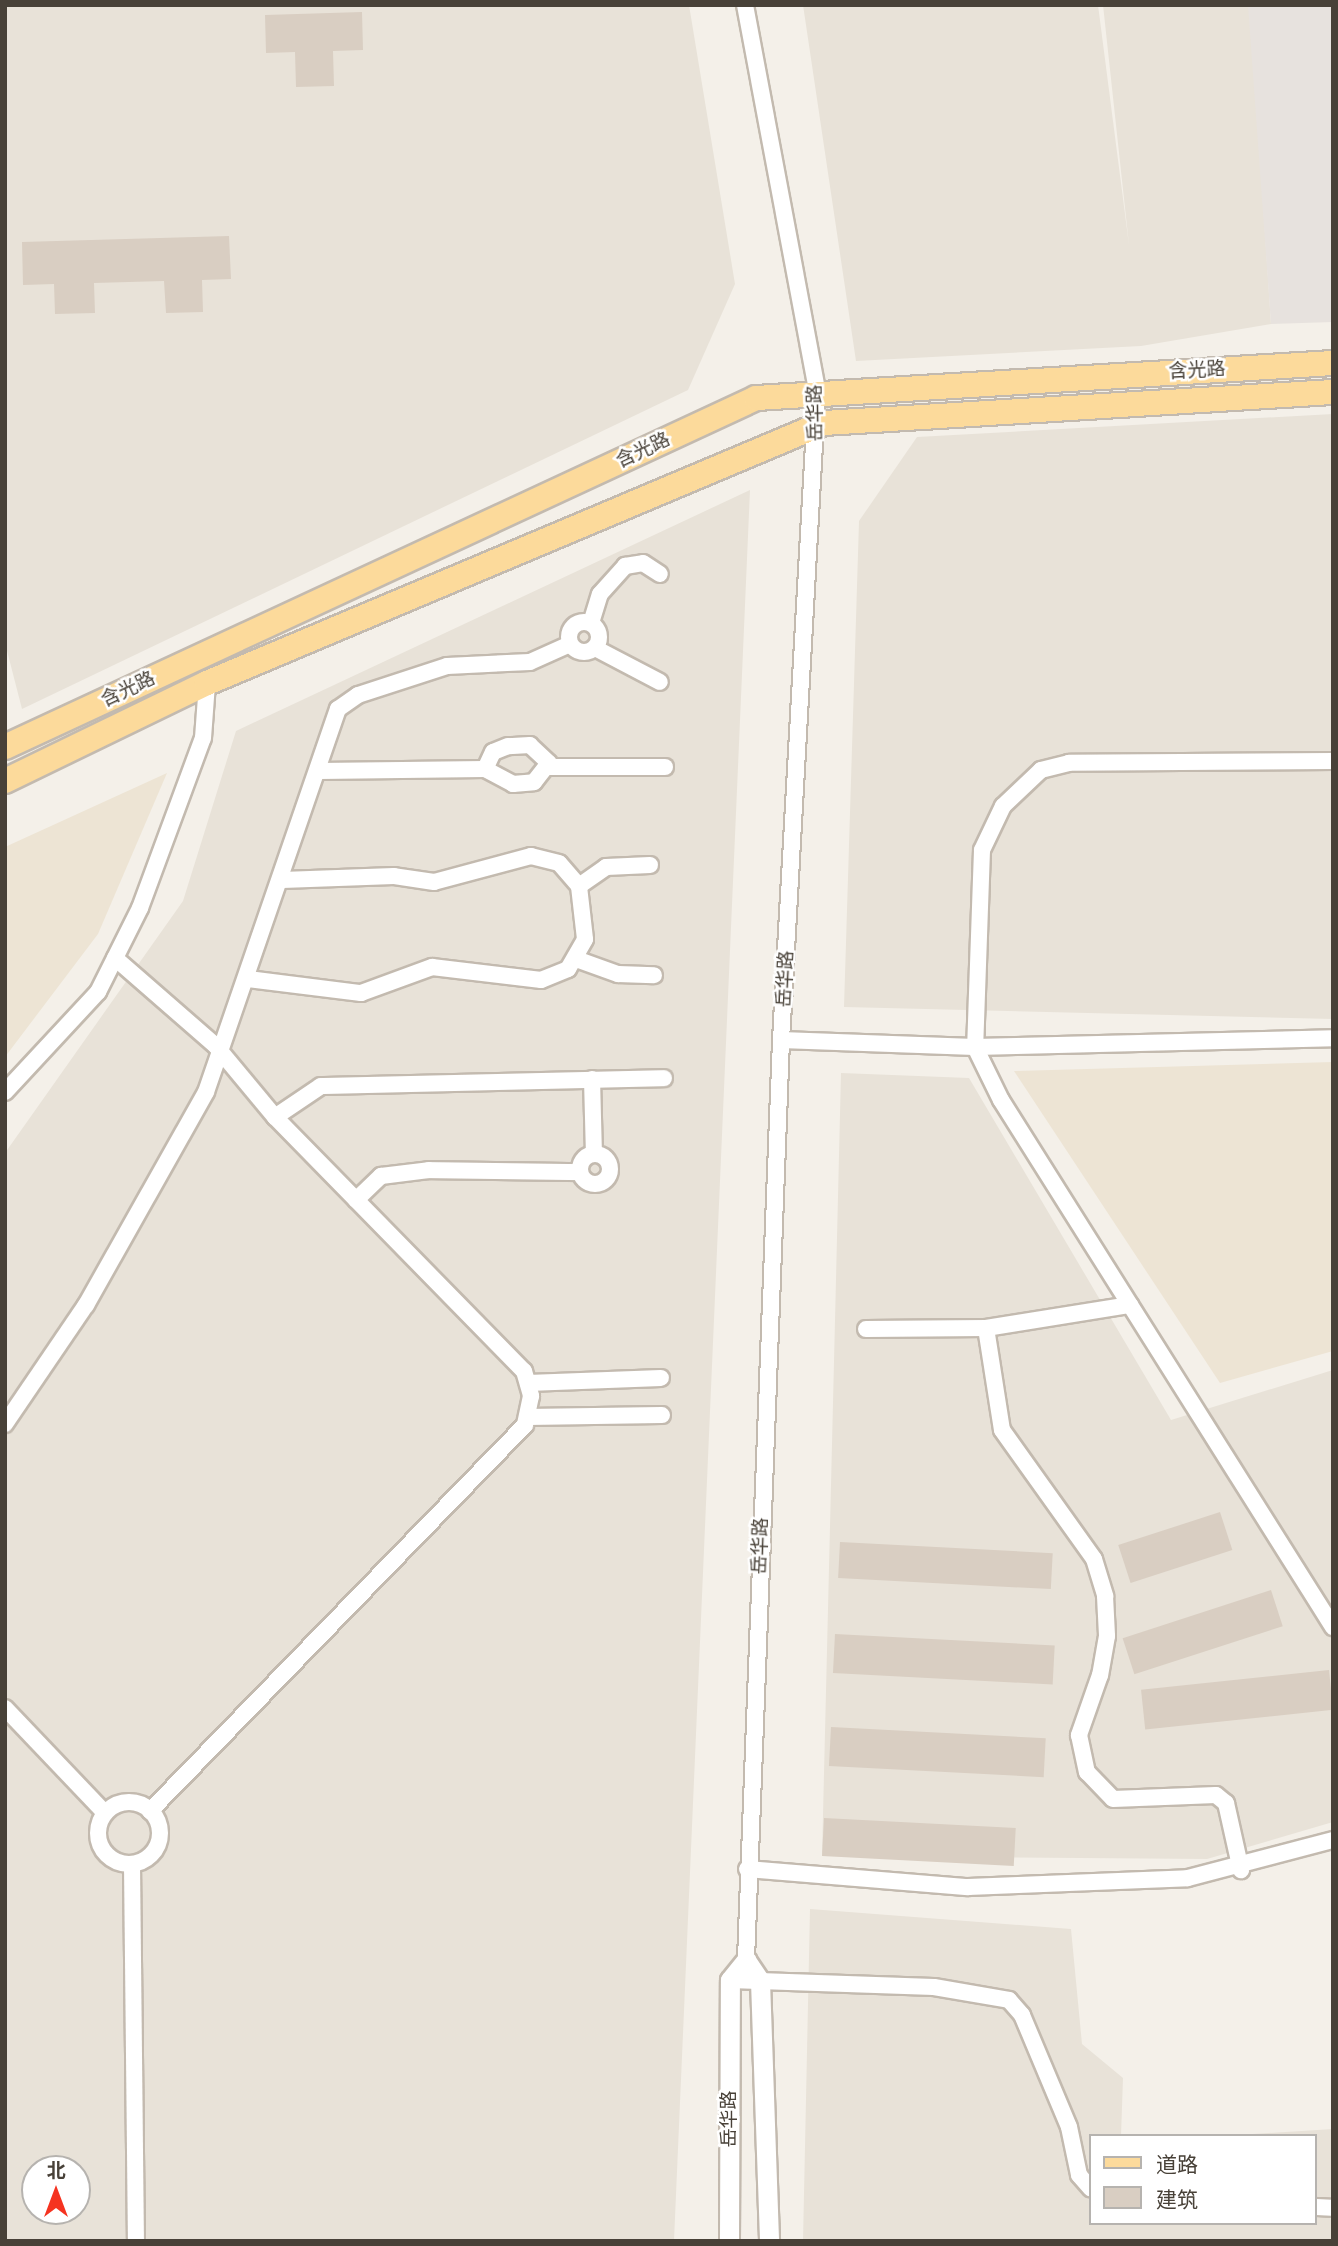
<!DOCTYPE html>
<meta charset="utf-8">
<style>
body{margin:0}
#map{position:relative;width:1338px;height:2246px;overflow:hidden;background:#f4f0e9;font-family:Montserrat,"Noto Sans SC",sans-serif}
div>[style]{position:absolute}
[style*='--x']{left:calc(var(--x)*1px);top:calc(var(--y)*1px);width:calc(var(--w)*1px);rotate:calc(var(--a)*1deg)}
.residential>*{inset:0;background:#e8e2d8}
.industrial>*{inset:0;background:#e7e2de}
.education>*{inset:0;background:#ede4d4}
.building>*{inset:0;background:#d9cec2;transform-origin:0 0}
.roads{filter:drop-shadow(2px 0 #c3baaf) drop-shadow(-2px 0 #c3baaf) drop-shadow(0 2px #c3baaf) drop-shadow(0 -2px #c3baaf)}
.minor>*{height:16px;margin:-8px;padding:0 8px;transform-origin:8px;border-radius:8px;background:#fff}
.minor>.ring{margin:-8px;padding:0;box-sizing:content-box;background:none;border:16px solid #fff;border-radius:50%}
.tertiary>*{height:19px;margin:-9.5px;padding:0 9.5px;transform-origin:9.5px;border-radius:9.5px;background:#fff}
.primary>*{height:24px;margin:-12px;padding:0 12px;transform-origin:12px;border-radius:12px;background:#fcda9b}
span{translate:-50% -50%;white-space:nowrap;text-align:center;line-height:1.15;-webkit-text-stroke:5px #fff;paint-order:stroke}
.street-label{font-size:19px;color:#484138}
.frame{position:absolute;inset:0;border:7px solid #484138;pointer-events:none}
.legend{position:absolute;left:1089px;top:2134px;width:228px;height:91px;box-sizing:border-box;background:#fff;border:2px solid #b6b3af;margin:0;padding:9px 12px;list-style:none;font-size:21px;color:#484138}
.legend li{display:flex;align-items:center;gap:14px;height:35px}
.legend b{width:35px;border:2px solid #b6b3af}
.north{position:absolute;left:21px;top:2155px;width:70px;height:70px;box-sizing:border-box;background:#fff;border:2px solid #b6b3af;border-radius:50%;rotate:0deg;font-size:19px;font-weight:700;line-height:28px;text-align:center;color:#484138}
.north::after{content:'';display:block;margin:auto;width:24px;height:32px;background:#f53320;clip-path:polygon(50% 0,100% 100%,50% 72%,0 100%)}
</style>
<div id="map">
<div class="residential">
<div style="clip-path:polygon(5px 5px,689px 5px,735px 284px,688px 390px,22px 709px,5px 643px)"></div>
<div style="clip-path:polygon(803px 5px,1098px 5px,1129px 245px,1103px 5px,1250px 5px,1271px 324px,1141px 346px,856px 361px)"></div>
<div style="clip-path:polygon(1333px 414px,1333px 1019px,844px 1007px,859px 521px,917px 437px)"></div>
<div style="clip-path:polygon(evenodd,750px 490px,674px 2241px,5px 2241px,5px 1153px,183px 901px,236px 731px,750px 490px,35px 2169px,77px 2169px,77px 2211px,35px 2211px,35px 2169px)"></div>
<div style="clip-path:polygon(841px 1073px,969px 1078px,1171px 1420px,1333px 1370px,1333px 1822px,1207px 1859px,822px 1856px)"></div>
<div style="clip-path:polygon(810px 1909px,1071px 1929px,1082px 2044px,1123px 2078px,1121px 2136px,1091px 2136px,1091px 2223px,1315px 2223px,1315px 2136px,1222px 2136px,1333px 2129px,1333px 2241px,803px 2241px)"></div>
</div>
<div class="industrial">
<div style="clip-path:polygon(1248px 5px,1333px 5px,1333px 322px,1271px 324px)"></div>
</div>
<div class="education">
<div style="clip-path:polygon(167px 773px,98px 934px,5px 1057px,5px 847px)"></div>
<div style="clip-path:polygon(1333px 1062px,1333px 1351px,1220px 1383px,1014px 1071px)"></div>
</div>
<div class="building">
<div style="clip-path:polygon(362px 12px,363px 50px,333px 51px,334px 86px,296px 87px,295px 52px,266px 53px,265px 15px)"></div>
<div style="clip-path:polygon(229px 236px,231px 279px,202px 280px,203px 312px,166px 313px,164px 281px,94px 283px,95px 313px,55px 314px,54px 284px,23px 285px,22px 242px)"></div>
<div style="left:1220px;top:1512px;width:40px;height:107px;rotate:72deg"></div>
<div style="left:840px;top:1542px;width:213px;height:36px;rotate:3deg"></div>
<div style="left:1271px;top:1590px;width:38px;height:156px;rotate:72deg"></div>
<div style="left:835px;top:1634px;width:220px;height:39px;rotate:3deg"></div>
<div style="left:1329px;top:1670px;width:40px;height:189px;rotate:84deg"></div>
<div style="left:831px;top:1727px;width:215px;height:39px;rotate:3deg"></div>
<div style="left:824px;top:1818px;width:192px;height:38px;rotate:3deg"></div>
</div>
<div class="roads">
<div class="minor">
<div style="--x:745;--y:5;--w:392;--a:79.4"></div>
<div style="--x:817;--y:390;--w:651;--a:93.17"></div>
<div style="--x:781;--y:1040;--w:921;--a:92.18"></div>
<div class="ring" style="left:569px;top:622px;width:14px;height:14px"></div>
<div style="--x:591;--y:623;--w:30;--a:-73"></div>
<div style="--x:600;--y:594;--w:38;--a:-48"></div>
<div style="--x:625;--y:566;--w:18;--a:-9"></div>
<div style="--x:643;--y:563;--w:20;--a:33"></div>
<div style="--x:595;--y:648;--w:73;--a:27.6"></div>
<div style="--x:1333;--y:761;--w:264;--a:179.6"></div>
<div style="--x:1069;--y:763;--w:29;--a:166"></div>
<div style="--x:1041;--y:770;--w:52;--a:136.5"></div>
<div style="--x:1003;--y:806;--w:49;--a:115.5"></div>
<div style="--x:982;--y:850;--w:197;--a:92"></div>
<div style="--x:975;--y:1047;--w:59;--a:63.9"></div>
<div style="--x:1001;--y:1100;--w:623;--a:57.79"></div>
<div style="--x:548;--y:767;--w:117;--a:0"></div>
<div style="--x:319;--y:771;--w:166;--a:-0.7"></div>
<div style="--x:485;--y:769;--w:32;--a:28"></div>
<div style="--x:513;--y:784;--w:21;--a:-5"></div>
<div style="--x:534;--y:782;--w:24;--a:-52"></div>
<div style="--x:549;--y:763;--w:26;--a:-137"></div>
<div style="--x:530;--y:745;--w:22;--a:177"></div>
<div style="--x:508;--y:746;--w:16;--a:158"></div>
<div style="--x:493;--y:752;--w:19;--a:115"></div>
<div style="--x:579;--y:886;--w:33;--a:-35"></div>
<div style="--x:606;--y:867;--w:44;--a:-2.6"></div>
<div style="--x:115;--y:958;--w:134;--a:41.1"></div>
<div style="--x:216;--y:1046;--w:92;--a:50.3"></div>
<div style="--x:275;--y:1117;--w:356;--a:45.6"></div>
<div style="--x:524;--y:1371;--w:26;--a:74"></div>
<div style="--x:531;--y:1396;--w:30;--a:102"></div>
<div style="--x:525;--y:1425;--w:538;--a:134.17"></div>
<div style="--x:576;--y:959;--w:45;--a:19.7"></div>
<div style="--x:618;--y:974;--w:36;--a:2"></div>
<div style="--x:248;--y:979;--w:114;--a:7.1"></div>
<div style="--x:361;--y:993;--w:76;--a:-20.1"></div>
<div style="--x:432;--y:967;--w:110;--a:6.8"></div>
<div style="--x:541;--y:980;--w:29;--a:-22"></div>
<div style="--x:568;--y:969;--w:34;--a:-60"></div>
<div style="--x:585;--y:939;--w:53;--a:-96.5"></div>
<div style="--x:579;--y:886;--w:30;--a:-131"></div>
<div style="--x:559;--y:863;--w:29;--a:-166"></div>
<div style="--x:531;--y:856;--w:100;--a:165"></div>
<div style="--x:434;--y:882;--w:40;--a:-171.5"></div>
<div style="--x:394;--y:876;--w:112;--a:178"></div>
<div style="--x:781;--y:1040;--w:194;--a:2.1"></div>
<div style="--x:975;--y:1047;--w:358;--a:-1.4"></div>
<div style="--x:592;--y:1079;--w:75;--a:88.5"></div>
<div style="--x:5;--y:1092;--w:137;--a:-47.1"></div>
<div style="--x:98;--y:992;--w:94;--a:-63.4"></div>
<div style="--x:140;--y:908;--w:181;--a:-69.7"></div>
<div style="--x:203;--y:738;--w:55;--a:-85.8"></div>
<div style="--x:275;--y:1117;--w:55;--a:-34"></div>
<div style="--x:321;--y:1086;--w:343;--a:-1.3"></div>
<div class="ring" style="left:580px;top:1154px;width:14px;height:14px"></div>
<div style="--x:356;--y:1200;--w:35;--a:-44"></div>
<div style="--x:381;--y:1176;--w:48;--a:-7.1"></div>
<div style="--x:429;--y:1170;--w:150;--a:0.8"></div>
<div style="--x:986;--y:1328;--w:103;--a:81.1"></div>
<div style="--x:1002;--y:1430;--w:158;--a:54.5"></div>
<div style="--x:1094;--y:1559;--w:39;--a:73"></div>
<div style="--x:1105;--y:1596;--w:40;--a:87.1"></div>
<div style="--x:1107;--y:1636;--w:40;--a:100"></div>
<div style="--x:1100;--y:1675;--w:64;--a:109.3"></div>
<div style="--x:1079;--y:1735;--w:38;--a:78"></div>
<div style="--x:1087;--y:1772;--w:37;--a:46"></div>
<div style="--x:1113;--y:1799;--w:103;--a:-2.2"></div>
<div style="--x:1216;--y:1795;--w:13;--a:39"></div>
<div style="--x:1226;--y:1803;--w:69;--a:77.4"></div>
<div style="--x:866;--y:1329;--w:120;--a:-0.5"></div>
<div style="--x:986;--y:1328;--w:146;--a:-9.1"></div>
<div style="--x:528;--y:1383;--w:133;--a:-2.2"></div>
<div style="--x:527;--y:1417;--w:135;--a:-0.8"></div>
<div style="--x:5;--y:1424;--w:144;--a:-55.8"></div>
<div style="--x:86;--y:1305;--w:244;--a:-60.6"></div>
<div style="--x:206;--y:1092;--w:405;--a:-71"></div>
<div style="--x:338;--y:709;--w:24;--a:-35"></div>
<div style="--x:358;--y:695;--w:94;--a:-18"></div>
<div style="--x:447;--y:666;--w:83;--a:-2.8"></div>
<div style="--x:530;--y:662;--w:44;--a:-24.2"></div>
<div style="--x:5;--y:1708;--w:145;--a:46.4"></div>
<div class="ring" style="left:98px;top:1802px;width:46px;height:46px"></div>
<div style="--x:132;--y:1864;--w:377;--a:89.4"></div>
<div style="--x:747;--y:1869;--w:222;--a:4.7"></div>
<div style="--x:968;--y:1887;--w:220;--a:-2.3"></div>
<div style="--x:1188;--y:1878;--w:150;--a:-14.7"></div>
<div style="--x:730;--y:1980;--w:204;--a:2"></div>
<div style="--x:934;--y:1987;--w:76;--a:9.8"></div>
<div style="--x:1009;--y:2000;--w:20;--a:49"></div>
<div style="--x:1022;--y:2015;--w:121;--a:67.2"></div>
<div style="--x:1069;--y:2127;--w:49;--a:78.2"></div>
<div style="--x:1079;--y:2175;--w:18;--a:49"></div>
<div style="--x:1315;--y:2207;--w:18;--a:3"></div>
</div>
<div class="tertiary">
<div style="--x:729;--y:2241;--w:261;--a:-89.8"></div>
<div style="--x:730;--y:1980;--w:26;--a:-51"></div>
<div style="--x:746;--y:1960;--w:25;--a:56"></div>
<div style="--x:760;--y:1981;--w:260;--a:88"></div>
</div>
<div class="primary">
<div style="--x:5;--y:747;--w:828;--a:-24.92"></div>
<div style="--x:756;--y:398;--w:578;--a:-3.47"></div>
<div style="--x:5;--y:781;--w:225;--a:-25.9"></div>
<div style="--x:207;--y:683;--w:670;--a:-22.85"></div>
<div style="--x:824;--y:423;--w:510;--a:-3.49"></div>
</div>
</div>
<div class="street-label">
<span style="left:1197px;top:370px;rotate:-3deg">含光路</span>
<span style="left:815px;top:413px;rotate:-91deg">岳华路</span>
<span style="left:643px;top:450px;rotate:-25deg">含光路</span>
<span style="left:128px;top:689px;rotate:-25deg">含光路</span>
<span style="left:785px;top:979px;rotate:-87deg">岳华路</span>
<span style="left:760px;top:1546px;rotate:-88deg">岳华路</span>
<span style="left:729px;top:2119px;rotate:-90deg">岳华路</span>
</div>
<div class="frame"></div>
<ul class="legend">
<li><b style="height:9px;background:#fcda9b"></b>道路</li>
<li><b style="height:19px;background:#d9cec2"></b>建筑</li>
</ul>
<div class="north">北</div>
</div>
